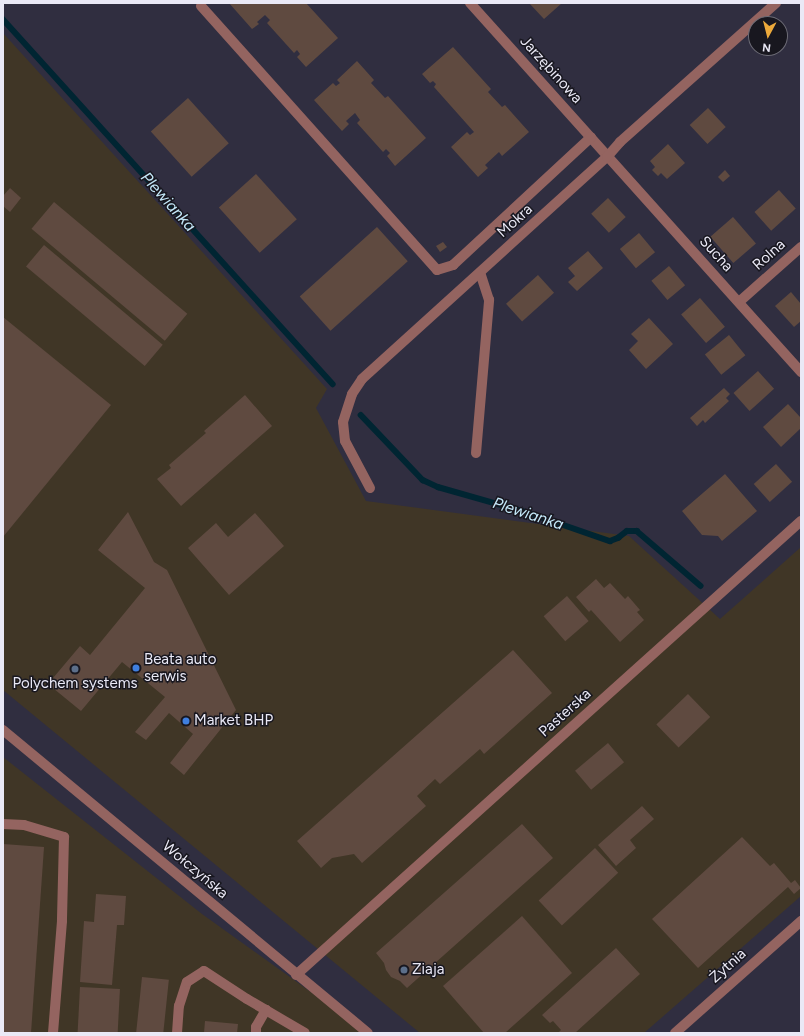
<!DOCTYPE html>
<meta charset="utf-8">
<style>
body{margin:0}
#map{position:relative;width:804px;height:1036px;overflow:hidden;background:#302e40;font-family:Figtree,sans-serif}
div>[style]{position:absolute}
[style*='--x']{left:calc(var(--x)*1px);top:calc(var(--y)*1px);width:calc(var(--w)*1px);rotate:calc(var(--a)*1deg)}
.industrial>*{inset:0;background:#403626}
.stream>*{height:5.5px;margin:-2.75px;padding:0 2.75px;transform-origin:2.75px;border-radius:2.75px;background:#002532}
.building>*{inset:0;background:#5f4a40;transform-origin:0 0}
.minor>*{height:10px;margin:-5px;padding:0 5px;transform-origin:5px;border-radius:5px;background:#946460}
.dots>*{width:11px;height:11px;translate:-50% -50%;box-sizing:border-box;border:2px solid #18171f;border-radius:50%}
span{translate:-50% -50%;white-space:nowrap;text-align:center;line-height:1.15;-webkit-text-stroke:3px #18171f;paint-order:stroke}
.street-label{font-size:15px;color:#eae9f6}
.poi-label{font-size:15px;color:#eae9f6}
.left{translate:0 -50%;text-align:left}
.water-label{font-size:16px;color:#c5e9fa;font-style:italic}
.frame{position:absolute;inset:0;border:4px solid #eae9f6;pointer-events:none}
.north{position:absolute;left:748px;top:16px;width:40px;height:40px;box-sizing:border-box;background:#18171f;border:1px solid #6c6b75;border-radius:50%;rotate:187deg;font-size:11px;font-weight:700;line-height:16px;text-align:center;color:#eae9f6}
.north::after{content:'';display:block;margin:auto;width:14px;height:18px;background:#eca93b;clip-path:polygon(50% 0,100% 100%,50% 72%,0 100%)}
</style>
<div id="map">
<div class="industrial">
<div style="clip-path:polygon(3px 33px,327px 389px,316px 408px,366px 501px,629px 536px,720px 619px,801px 547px,801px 896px,644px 1033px,420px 1033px,3px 690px)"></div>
<div style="clip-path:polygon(3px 757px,202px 914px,368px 1033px,3px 1033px)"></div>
</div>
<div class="stream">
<div style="--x:3;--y:19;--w:492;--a:47.9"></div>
<div style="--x:361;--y:415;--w:90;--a:46.4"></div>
<div style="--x:423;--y:480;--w:17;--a:25"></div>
<div style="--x:438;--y:487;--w:95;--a:15.9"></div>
<div style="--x:529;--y:513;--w:86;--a:19.1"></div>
<div style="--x:610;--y:541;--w:9;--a:-21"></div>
<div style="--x:618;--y:538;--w:11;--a:-38"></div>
<div style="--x:627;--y:531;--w:10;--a:0"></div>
<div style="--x:637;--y:531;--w:84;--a:40.7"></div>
</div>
<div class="building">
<div style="clip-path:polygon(229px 3px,306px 3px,338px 38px,306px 67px,297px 57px,300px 54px,297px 50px,294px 53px,267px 23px,270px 20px,265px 15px,257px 22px,259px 24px,252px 29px)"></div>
<div style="clip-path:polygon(529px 3px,562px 3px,544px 19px)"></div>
<div style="clip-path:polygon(453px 47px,491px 89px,488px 92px,502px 107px,505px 105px,529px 132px,502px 156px,499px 152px,485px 165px,488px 168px,478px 177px,451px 147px,467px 132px,470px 135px,474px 132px,434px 87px,436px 84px,433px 81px,430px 83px,422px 74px)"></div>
<div style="clip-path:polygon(357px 61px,374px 80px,371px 83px,385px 98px,388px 96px,426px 138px,395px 166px,387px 156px,390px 153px,386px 149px,383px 152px,357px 123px,360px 120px,355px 113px,346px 121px,349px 124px,342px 131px,314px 100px,333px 83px,336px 86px,340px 83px,337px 80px)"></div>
<div style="left:188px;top:98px;width:61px;height:50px;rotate:48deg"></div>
<div style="left:708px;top:108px;width:26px;height:25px;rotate:47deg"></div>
<div style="clip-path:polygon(668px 144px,685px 163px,667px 179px,661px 173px,658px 176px,652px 170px,655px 167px,650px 161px)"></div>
<div style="clip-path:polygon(725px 170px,730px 176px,723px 182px,718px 177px)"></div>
<div style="left:256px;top:174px;width:61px;height:50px;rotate:48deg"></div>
<div style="clip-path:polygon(10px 188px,21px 198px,10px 212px,3px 206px,3px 196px)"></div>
<div style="left:779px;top:190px;width:25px;height:33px;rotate:48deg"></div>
<div style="left:608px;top:198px;width:26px;height:23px;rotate:47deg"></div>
<div style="left:54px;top:202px;width:174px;height:35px;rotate:40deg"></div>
<div style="left:733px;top:217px;width:35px;height:30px;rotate:49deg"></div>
<div style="left:377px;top:227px;width:46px;height:104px;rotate:48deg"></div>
<div style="left:639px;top:233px;width:25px;height:25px;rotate:50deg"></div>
<div style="clip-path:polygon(443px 242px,447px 247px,440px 252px,436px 246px)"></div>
<div style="left:44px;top:245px;width:155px;height:28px;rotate:40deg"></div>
<div style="clip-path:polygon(588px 251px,603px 268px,577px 291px,568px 282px,575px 276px,568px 268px)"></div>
<div style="left:669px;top:266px;width:25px;height:23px;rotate:50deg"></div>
<div style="left:538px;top:275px;width:24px;height:43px;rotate:48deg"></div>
<div style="clip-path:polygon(791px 292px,801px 304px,801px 321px,794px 327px,775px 306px)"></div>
<div style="left:700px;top:298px;width:38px;height:25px;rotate:49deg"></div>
<div style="clip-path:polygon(3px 317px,111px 405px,3px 537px)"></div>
<div style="clip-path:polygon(649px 318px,673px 344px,646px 369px,629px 350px,638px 341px,631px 334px)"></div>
<div style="left:729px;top:335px;width:26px;height:31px;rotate:51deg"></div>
<div style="left:758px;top:371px;width:24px;height:33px;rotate:48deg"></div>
<div style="clip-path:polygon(724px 388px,730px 394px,726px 398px,729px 401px,705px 423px,703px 420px,697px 426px,690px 418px)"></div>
<div style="clip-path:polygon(245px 395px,272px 426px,181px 506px,157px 479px,171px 468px,169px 465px,206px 433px,204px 431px)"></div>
<div style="clip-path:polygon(788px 404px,801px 418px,801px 428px,781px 447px,763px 427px)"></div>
<div style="left:776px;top:464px;width:24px;height:30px;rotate:48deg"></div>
<div style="clip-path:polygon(725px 474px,757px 511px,722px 541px,718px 536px,702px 535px,682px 511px)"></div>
<div style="clip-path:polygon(128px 512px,154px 562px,167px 570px,236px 710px,184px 775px,170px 763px,193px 734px,169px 713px,146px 740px,135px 732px,165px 697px,122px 662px,81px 711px,48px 684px,80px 646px,90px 655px,145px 588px,98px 550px)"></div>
<div style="clip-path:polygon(255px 513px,284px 546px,229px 595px,188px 548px,216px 523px,228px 537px)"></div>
<div style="clip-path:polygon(596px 579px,604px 588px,610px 583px,625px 599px,628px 596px,640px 610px,637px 612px,644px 620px,620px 642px,591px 610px,589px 612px,576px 597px)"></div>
<div style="left:567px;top:596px;width:33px;height:31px;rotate:49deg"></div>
<div style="clip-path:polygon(513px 650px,552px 693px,484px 754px,480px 749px,440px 784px,435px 779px,417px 796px,426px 806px,362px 863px,354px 854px,332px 858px,321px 868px,297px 841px)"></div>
<div style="left:688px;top:694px;width:32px;height:44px;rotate:46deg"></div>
<div style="left:608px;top:743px;width:25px;height:43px;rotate:50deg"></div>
<div style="clip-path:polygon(642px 806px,654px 819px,630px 840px,636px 848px,616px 866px,598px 845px)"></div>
<div style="clip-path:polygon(522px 824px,553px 858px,407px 988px,400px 981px,391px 977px,386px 970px,384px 963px,376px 953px)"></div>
<div style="clip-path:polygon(742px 837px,770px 866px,774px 863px,791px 883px,795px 880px,801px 888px,794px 894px,788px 887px,698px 968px,652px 919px)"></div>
<div style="clip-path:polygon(3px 844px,44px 847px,31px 1033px,3px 1033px)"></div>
<div style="left:595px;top:848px;width:34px;height:77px;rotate:47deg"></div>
<div style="clip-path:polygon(96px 894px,126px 896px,124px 925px,117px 925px,112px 985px,80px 982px,84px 921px,94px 922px)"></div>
<div style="clip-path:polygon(522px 916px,572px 973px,505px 1033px,484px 1033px,443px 986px)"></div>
<div style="clip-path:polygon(616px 948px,640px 974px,575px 1033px,560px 1033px,559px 1032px,561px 1030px,553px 1021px,550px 1023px,542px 1015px)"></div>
<div style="left:142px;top:977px;width:27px;height:56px;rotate:6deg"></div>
<div style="left:80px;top:987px;width:40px;height:46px;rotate:3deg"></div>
<div style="clip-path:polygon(205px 1021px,238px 1024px,237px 1033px,204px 1033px)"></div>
</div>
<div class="minor">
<div style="--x:470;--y:3;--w:496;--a:48.1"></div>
<div style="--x:201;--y:6;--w:354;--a:48.2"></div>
<div style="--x:437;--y:270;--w:17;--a:-17"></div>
<div style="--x:453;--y:265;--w:188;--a:-42.8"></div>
<div style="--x:739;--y:302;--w:83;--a:-41.6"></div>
<div style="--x:476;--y:453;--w:154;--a:-85.1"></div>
<div style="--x:489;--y:300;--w:28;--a:-108"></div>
<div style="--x:370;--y:488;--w:53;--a:-118"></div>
<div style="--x:345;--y:441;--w:19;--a:-96"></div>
<div style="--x:343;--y:422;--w:29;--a:-72"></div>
<div style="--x:352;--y:394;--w:18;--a:-56"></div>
<div style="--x:362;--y:379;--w:331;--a:-42.2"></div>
<div style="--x:607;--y:157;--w:20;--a:-49"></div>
<div style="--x:620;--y:142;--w:209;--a:-41.7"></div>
<div style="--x:3;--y:730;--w:474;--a:39.7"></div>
<div style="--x:3;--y:824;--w:21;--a:3"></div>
<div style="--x:24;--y:825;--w:42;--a:16.7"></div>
<div style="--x:64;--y:837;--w:84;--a:91.4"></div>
<div style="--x:62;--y:921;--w:112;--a:94.6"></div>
<div style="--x:296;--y:975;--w:679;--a:-41.96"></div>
<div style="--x:177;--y:1033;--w:27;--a:-86"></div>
<div style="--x:179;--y:1006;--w:25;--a:-72"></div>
<div style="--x:187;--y:982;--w:20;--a:-33"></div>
<div style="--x:204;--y:971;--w:51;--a:33.1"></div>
<div style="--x:247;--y:999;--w:67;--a:30.4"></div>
<div style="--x:256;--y:1033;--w:6;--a:-90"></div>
<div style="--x:256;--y:1027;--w:20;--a:-60"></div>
<div style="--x:675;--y:1033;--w:169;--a:-41.6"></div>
</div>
<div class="dots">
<div style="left:136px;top:668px;background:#3f7fe0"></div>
<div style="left:75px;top:669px;background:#5c6f8a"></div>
<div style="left:186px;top:721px;background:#3f7fe0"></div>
<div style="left:404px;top:970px;background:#5c6f8a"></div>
</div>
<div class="street-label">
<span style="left:551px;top:70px;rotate:48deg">Jarzębinowa</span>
<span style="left:515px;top:221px;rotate:-42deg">Mokra</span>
<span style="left:716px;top:254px;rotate:48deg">Sucha</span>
<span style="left:769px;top:255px;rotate:-42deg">Rolna</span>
<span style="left:565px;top:713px;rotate:-42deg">Pasterska</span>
<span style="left:195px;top:870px;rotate:40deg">Wołczyńska</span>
<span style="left:728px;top:966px;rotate:-42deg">Żytnia</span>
</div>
<div class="poi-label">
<span class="left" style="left:144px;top:668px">Beata auto<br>serwis</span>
<span style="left:75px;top:684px">Polychem systems</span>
<span class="left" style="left:194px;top:721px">Market BHP</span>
<span class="left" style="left:412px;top:970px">Ziaja</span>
</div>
<div class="water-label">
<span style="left:168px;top:202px;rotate:48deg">Plewianka</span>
<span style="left:528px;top:514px;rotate:18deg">Plewianka</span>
</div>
<div class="frame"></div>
<div class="north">N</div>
</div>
